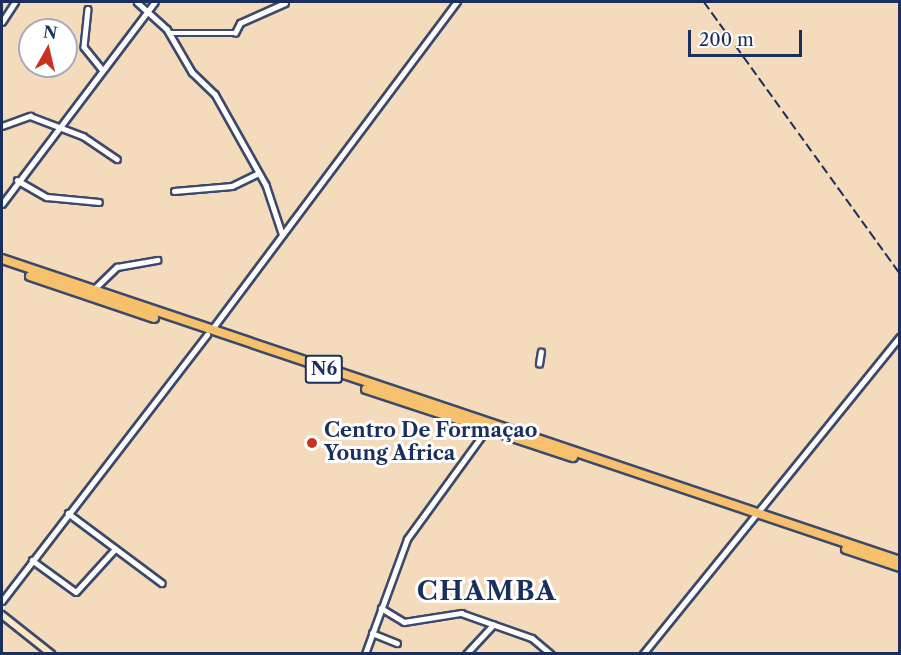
<!DOCTYPE html>
<meta charset="utf-8">
<style>
body{margin:0}
#map{position:relative;width:901px;height:655px;overflow:hidden;background:#f3dbbb;font-family:"Libre Caslon Text",serif}
div>[style]{position:absolute}
[style*='--x']{left:calc(var(--x)*1px);top:calc(var(--y)*1px);width:calc(var(--w)*1px);rotate:calc(var(--a)*1deg)}
.roads{filter:drop-shadow(2px 0 #3b496c) drop-shadow(-2px 0 #3b496c) drop-shadow(0 2px #3b496c) drop-shadow(0 -2px #3b496c)}
.street>*{height:4.5px;margin:-2.25px;padding:0 2.25px;transform-origin:2.25px;border-radius:2.25px;background:#fff}
.secondary>*{height:6px;margin:-3px;padding:0 3px;transform-origin:3px;border-radius:3px;background:#fce6c4}
.highway>*{height:8px;margin:-4px;padding:0 4px;transform-origin:4px;border-radius:4px;background:#f7c06c}
.rail>*{height:1.5px;margin-top:-0.75px;transform-origin:0;background:repeating-linear-gradient(90deg,#1b2f5e 0 9px,transparent 0 13.5px)}
.dots>*{width:16px;height:16px;translate:-50% -50%;box-sizing:border-box;border:3px solid #fff;border-radius:50%}
span{translate:-50% -50%;white-space:nowrap;text-align:center;line-height:1.15;-webkit-text-stroke:6px #fff;paint-order:stroke}
.shield-label span{padding:2px 4px;background:#fff;border:2px solid;border-radius:4px;-webkit-text-stroke-width:0}
.shield-label{font-size:18px;color:#1b2f5e;font-weight:700}
.poi-label{font-size:20px;color:#1b2f5e;font-weight:700}
.left{translate:0 -50%;text-align:left}
.district-label{font-size:26px;color:#1b2f5e;font-weight:700;letter-spacing:1.5px}
.frame{position:absolute;inset:0;border:3px solid #1b2f5e;pointer-events:none}
.north{position:absolute;left:18px;top:18px;width:60px;height:60px;box-sizing:border-box;background:#fff;border:2px solid #a4acbf;border-radius:50%;rotate:8deg;font-size:16px;font-weight:700;line-height:24px;text-align:center;color:#1b2f5e}
.north::after{content:'';display:block;margin:auto;width:21px;height:27px;background:#c8321e;clip-path:polygon(50% 0,100% 100%,50% 72%,0 100%)}
.scale{position:absolute;left:688px;top:30px;width:114px;height:27px;box-sizing:border-box;border:3px solid #1b2f5e;border-top:0;padding-left:8px;font-size:18px;line-height:21px;white-space:nowrap;color:#1b2f5e;-webkit-text-stroke:4px #fff;paint-order:stroke}
</style>
<div id="map">
<div class="roads">
<div class="street">
<div style="--x:137;--y:2;--w:40;--a:42"></div>
<div style="--x:167;--y:29;--w:50;--a:59.8"></div>
<div style="--x:192;--y:72;--w:32;--a:44"></div>
<div style="--x:215;--y:94;--w:104;--a:60.7"></div>
<div style="--x:266;--y:185;--w:51;--a:71.6"></div>
<div style="--x:88;--y:9;--w:38;--a:96"></div>
<div style="--x:84;--y:47;--w:28;--a:51"></div>
<div style="--x:2;--y:22;--w:24;--a:-57"></div>
<div style="--x:170;--y:33;--w:65;--a:0"></div>
<div style="--x:235;--y:33;--w:11;--a:-63"></div>
<div style="--x:240;--y:23;--w:49;--a:-24"></div>
<div style="--x:2;--y:126;--w:30;--a:-20"></div>
<div style="--x:30;--y:116;--w:57;--a:20.7"></div>
<div style="--x:83;--y:136;--w:41;--a:34.1"></div>
<div style="--x:17;--y:180;--w:34;--a:30"></div>
<div style="--x:47;--y:197;--w:52;--a:5.5"></div>
<div style="--x:174;--y:191;--w:58;--a:-4.9"></div>
<div style="--x:232;--y:186;--w:28;--a:-26"></div>
<div style="--x:2;--y:204;--w:253;--a:-52.9"></div>
<div style="--x:93;--y:290;--w:33;--a:-44"></div>
<div style="--x:117;--y:267;--w:41;--a:-9.9"></div>
<div style="--x:212;--y:329;--w:409;--a:-53.2"></div>
<div style="--x:539;--y:364;--w:12;--a:-81"></div>
<div style="--x:68;--y:513;--w:117;--a:36.7"></div>
<div style="--x:32;--y:560;--w:54;--a:36"></div>
<div style="--x:76;--y:592;--w:58;--a:-47.8"></div>
<div style="--x:2;--y:601;--w:336;--a:-52.4"></div>
<div style="--x:381;--y:608;--w:27;--a:31"></div>
<div style="--x:404;--y:622;--w:58;--a:-9"></div>
<div style="--x:461;--y:613;--w:75;--a:19.4"></div>
<div style="--x:532;--y:638;--w:25;--a:40"></div>
<div style="--x:372;--y:633;--w:27;--a:22"></div>
<div style="--x:365;--y:654;--w:122;--a:-69.9"></div>
<div style="--x:407;--y:539;--w:136;--a:-54"></div>
<div style="--x:466;--y:654;--w:40;--a:-47"></div>
<div style="--x:643;--y:654;--w:408;--a:-51"></div>
</div>
<div class="secondary">
<div style="--x:2;--y:615;--w:63;--a:38.5"></div>
</div>
<div class="highway">
<div style="--x:2;--y:259;--w:947;--a:18.59"></div>
<div style="--x:30;--y:276;--w:131;--a:18.7"></div>
<div style="--x:366;--y:389;--w:218;--a:18.2"></div>
<div style="--x:846;--y:549;--w:57;--a:18.4"></div>
</div>
</div>
<div class="rail">
<div style="--x:704;--y:2;--w:335;--a:54.2"></div>
</div>
<div class="dots">
<div style="left:312px;top:443px;background:#c8321e"></div>
</div>
<div class="shield-label">
<span style="left:324px;top:369px">N6</span>
</div>
<div class="poi-label">
<span class="left" style="left:324px;top:442px">Centro De Formaçao<br>Young Africa</span>
</div>
<div class="district-label">
<span style="left:487px;top:592px">CHAMBA</span>
</div>
<div class="frame"></div>
<div class="north">N</div>
<div class="scale">200 m</div>
</div>
